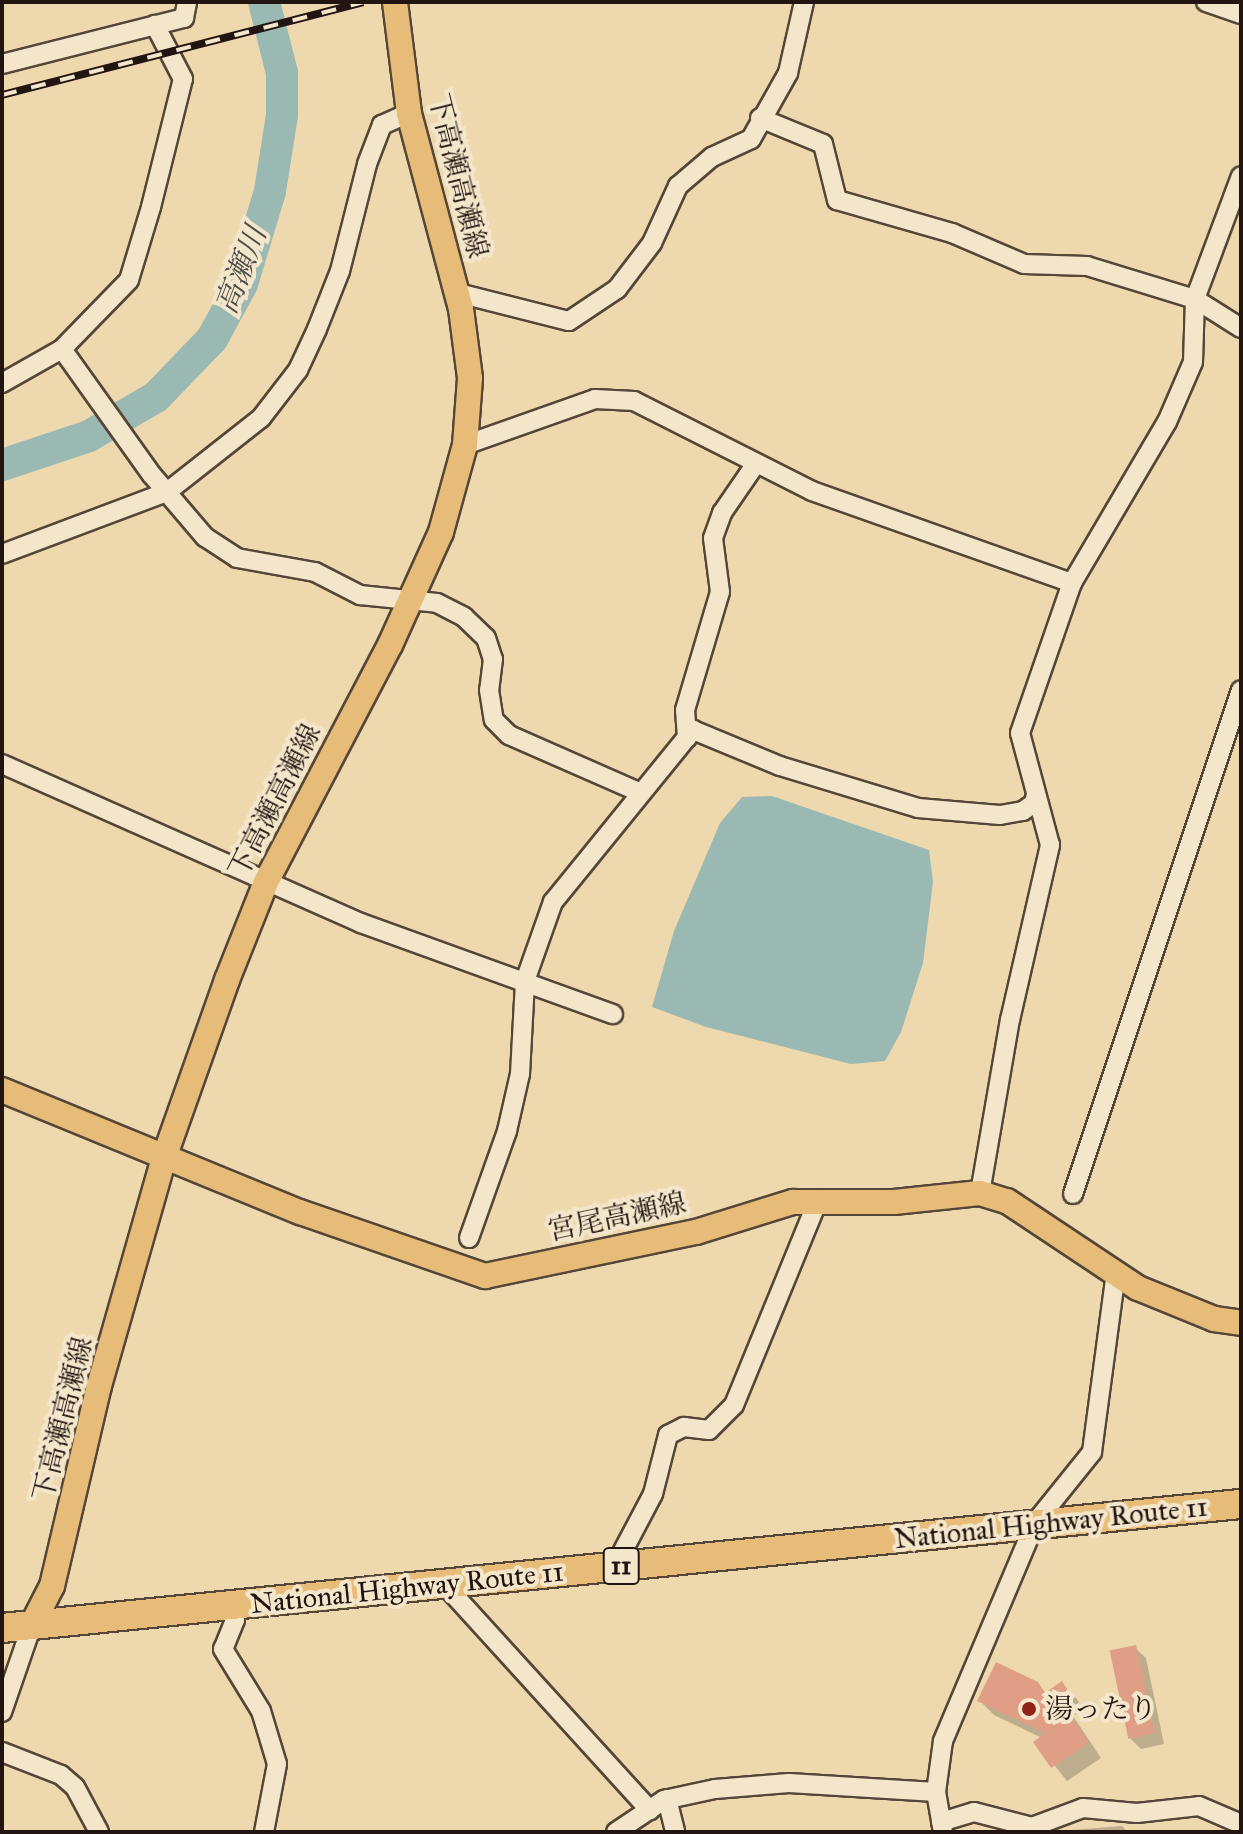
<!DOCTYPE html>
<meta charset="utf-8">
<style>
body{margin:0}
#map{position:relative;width:1243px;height:1834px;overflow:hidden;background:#eed9af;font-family:"IM FELL Great Primer","Noto Serif JP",serif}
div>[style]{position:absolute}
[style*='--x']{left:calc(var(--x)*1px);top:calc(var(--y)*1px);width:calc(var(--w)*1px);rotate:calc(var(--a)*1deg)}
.water>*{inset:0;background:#9bb9b3}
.shadow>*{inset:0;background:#0003}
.river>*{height:32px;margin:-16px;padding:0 16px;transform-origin:16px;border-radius:16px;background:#9bb9b3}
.building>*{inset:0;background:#e09e87;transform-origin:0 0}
.roads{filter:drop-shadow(2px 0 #554638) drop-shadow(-2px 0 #554638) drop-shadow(0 2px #554638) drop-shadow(0 -2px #554638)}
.minor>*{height:18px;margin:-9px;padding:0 9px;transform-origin:9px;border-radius:9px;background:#f4e6cb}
.major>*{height:24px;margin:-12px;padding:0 12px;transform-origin:12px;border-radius:12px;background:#e7bc78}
.highway>*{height:28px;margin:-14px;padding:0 14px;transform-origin:14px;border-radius:14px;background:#e7bc78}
.rail>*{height:8px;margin-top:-4px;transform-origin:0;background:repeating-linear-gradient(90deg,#f4e6cb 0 15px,#221511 0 30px);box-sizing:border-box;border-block:2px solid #221511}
.dots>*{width:22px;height:22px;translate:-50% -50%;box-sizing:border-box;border:4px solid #f4e6cb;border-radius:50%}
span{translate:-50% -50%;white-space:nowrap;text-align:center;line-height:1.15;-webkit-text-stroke:8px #f4e6cb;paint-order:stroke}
.shield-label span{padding:2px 6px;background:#f4e6cb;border:2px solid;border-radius:6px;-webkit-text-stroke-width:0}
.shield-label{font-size:26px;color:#221511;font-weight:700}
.street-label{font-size:28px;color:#221511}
.poi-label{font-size:28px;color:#221511}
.left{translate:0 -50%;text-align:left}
.water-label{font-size:30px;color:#4c4e4a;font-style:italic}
.frame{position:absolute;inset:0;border:4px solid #221511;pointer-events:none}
</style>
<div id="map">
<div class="water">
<div style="clip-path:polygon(772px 796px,929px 850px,933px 882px,923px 963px,901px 1032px,885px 1061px,851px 1064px,706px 1027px,652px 1007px,674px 931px,720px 823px,742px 797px)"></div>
</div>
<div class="shadow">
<div style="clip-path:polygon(1135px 1648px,1146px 1658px,1164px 1744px,1141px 1749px,1130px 1738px)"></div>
<div style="clip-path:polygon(1037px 1684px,1047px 1694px,1062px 1684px,1076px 1698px,1083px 1709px,1073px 1716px,1101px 1758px,1067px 1781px,1036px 1742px,1042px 1738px,994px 1715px,980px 1701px)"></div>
<div style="clip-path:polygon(1122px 1826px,1128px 1832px,1071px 1830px)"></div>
</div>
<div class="river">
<div style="--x:2;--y:465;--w:92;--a:-18.4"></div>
<div style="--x:89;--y:436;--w:78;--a:-30.2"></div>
<div style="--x:156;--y:397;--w:81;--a:-46"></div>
<div style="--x:212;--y:339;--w:63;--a:-61.4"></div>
<div style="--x:242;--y:284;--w:97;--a:-73.2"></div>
<div style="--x:270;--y:191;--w:77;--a:-81"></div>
<div style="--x:282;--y:115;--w:42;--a:-90"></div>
<div style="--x:282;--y:73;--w:73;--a:-104.2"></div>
</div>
<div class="building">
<div style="left:1136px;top:1645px;width:90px;height:27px;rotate:78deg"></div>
<div style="clip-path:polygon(996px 1662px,1038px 1682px,1045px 1693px,1062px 1681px,1070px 1694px,1060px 1701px,1089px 1743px,1051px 1768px,1033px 1742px,1045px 1733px,977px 1701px)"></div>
</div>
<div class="roads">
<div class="minor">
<div style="--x:1206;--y:2;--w:37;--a:19"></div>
<div style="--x:2;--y:64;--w:188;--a:-14.2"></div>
<div style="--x:184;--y:18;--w:16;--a:-79"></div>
<div style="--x:760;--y:118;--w:68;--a:22.4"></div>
<div style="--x:823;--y:144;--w:58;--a:76"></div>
<div style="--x:837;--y:200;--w:120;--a:16"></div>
<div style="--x:952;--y:233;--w:78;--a:23.3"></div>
<div style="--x:1024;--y:264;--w:63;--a:1.8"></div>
<div style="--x:1087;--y:266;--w:113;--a:17"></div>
<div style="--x:1195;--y:299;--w:54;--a:32.2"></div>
<div style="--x:458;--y:293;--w:114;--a:14.2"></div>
<div style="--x:569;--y:321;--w:58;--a:-33.7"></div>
<div style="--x:617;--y:289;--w:58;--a:-52.7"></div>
<div style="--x:652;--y:243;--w:63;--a:-65.5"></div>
<div style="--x:678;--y:186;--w:45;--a:-40.5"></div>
<div style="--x:712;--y:157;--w:43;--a:-24.8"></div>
<div style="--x:751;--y:139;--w:76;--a:-60.7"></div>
<div style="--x:788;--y:73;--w:73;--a:-77.3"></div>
<div style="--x:62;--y:349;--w:96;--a:-45.8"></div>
<div style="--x:129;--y:280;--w:76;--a:-73.2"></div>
<div style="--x:151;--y:207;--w:132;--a:-76"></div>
<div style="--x:183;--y:79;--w:61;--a:-117.4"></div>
<div style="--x:2;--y:383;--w:69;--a:-29.5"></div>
<div style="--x:62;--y:349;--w:155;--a:54.5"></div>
<div style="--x:152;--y:475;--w:82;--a:49.5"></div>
<div style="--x:205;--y:537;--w:38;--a:33"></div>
<div style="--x:237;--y:558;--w:79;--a:10.2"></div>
<div style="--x:315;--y:572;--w:51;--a:27.1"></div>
<div style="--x:360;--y:595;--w:77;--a:5.9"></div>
<div style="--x:437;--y:603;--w:30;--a:27"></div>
<div style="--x:464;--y:617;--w:30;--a:44"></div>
<div style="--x:486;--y:638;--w:22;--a:72"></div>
<div style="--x:493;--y:659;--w:31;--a:97"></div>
<div style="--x:489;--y:690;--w:30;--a:81"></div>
<div style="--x:494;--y:720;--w:21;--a:45"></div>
<div style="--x:509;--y:735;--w:144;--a:23.7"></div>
<div style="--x:465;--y:445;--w:138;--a:-19.5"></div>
<div style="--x:595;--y:399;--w:39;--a:3"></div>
<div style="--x:634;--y:401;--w:199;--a:26.8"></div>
<div style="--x:812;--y:491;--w:276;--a:19.5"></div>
<div style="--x:2;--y:554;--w:176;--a:-20.6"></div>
<div style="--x:167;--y:492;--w:120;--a:-38.2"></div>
<div style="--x:261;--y:418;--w:61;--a:-52.4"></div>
<div style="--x:298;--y:370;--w:45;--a:-65.1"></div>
<div style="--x:317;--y:329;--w:62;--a:-68.4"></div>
<div style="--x:340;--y:271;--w:110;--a:-75.8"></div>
<div style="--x:367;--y:164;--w:42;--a:-69"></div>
<div style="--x:382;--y:125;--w:30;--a:-24"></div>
<div style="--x:687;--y:738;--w:28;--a:-94"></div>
<div style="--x:685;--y:710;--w:123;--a:-73.5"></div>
<div style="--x:720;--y:592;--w:54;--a:-97.4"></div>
<div style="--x:713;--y:538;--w:27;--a:-70"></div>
<div style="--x:722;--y:513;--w:58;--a:-55.5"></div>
<div style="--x:2;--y:764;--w:393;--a:23.9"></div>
<div style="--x:361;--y:923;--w:268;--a:19.9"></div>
<div style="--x:980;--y:1193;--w:176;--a:-80.2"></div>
<div style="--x:1010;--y:1020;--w:180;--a:-77.1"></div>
<div style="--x:1050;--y:845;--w:116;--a:-105"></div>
<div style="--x:1020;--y:733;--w:159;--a:-70.9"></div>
<div style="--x:1072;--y:583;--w:187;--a:-59.5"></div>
<div style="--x:1167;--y:422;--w:65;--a:-66.6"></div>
<div style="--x:1193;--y:362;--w:63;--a:-88.2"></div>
<div style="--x:1195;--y:299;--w:131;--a:-69.5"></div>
<div style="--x:1073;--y:1194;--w:531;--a:-71.57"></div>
<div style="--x:469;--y:1238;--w:114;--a:-70.4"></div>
<div style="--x:507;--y:1131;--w:58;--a:-77.2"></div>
<div style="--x:520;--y:1074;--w:93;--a:-86.9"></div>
<div style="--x:525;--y:981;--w:84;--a:-70.5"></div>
<div style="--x:553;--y:902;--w:222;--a:-50.9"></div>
<div style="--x:693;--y:730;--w:94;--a:22.5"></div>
<div style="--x:780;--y:766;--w:144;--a:16.9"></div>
<div style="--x:918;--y:808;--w:82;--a:4.9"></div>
<div style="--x:1000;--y:815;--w:23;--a:-10"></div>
<div style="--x:1023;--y:811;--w:14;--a:-36"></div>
<div style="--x:1034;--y:803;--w:9;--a:-77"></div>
<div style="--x:615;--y:1566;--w:81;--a:-62.2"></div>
<div style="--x:653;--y:1494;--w:61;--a:-75.7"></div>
<div style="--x:668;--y:1435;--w:18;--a:-27"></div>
<div style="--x:684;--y:1427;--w:25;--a:7"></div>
<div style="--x:709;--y:1430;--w:35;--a:-45"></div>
<div style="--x:734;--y:1405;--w:222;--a:-67.7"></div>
<div style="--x:444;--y:1584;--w:306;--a:47.7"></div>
<div style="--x:233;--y:1605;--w:15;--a:82"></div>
<div style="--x:235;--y:1620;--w:31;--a:112"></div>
<div style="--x:223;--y:1649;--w:73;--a:58.5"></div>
<div style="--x:261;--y:1711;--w:55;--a:73.2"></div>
<div style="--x:277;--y:1764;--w:69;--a:100.8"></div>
<div style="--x:2;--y:1712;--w:92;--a:-71"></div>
<div style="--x:2;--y:1752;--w:63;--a:21.3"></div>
<div style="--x:61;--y:1775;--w:18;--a:41"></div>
<div style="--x:75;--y:1787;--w:51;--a:61.9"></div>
<div style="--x:667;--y:1799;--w:34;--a:76"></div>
<div style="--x:941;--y:1822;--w:34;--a:-17"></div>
<div style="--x:974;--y:1812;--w:60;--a:14.5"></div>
<div style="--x:1032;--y:1827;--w:54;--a:-20.4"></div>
<div style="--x:1083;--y:1808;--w:54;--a:5.3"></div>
<div style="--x:1137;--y:1813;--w:62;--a:-6.4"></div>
<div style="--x:1199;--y:1806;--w:46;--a:23.2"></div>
<div style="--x:616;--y:1832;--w:58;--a:-33.7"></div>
<div style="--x:664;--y:1800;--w:52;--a:-12.2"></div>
<div style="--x:715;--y:1789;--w:74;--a:-4.6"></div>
<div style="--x:789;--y:1783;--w:147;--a:3.5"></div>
<div style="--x:943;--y:1832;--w:41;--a:-99.9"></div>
<div style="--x:936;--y:1792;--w:51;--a:-82.2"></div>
<div style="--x:943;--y:1741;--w:237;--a:-67.1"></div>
<div style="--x:1035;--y:1523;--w:91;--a:-51.2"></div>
<div style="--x:1092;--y:1452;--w:183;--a:-82.4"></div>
</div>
<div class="major">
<div style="--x:2;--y:1090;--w:322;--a:22.3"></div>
<div style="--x:300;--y:1212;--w:196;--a:19.1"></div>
<div style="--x:485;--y:1276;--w:216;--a:-11.8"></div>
<div style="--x:696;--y:1232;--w:102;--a:-17.2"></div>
<div style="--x:793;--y:1202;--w:101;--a:0"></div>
<div style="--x:894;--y:1202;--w:86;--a:-6"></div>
<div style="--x:980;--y:1193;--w:28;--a:17"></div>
<div style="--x:1007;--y:1201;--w:157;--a:33.6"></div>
<div style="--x:1138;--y:1288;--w:82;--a:22.2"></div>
<div style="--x:1214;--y:1319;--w:27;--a:8"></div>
<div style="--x:32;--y:1625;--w:44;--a:-62.9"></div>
<div style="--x:52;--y:1586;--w:205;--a:-76.8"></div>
<div style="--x:99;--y:1386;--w:237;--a:-74.1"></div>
<div style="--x:164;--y:1158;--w:189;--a:-70.5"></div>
<div style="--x:227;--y:980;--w:105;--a:-68.3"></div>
<div style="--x:266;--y:882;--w:267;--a:-62.4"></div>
<div style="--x:390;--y:645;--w:124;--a:-65.7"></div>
<div style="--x:441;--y:532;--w:90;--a:-74.6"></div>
<div style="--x:465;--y:445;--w:67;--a:-85.7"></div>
<div style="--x:470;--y:378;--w:70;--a:-97.4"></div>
<div style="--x:461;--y:309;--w:203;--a:-104.9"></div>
<div style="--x:409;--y:113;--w:112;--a:-97.2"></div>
</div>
<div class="highway">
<div style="--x:2;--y:1628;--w:1245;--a:-5.72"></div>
</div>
</div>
<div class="rail">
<div style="--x:2;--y:95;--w:373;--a:-14.4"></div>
</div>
<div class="dots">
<div style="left:1029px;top:1709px;background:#8f2418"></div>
</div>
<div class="shield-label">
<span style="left:621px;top:1566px">11</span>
</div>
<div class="street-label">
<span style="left:458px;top:176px;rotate:76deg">下高瀬高瀬線</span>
<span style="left:275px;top:801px;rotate:-63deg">下高瀬高瀬線</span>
<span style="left:617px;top:1217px;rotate:-12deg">宮尾高瀬線</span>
<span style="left:63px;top:1419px;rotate:-76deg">下高瀬高瀬線</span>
<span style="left:1051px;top:1523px;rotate:-6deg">National Highway Route 11</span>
<span style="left:407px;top:1588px;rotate:-6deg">National Highway Route 11</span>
</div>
<div class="poi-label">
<span class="left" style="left:1045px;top:1709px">湯ったり</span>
</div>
<div class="water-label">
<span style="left:241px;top:270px;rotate:-69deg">高瀬川</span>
</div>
<div class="frame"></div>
</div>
